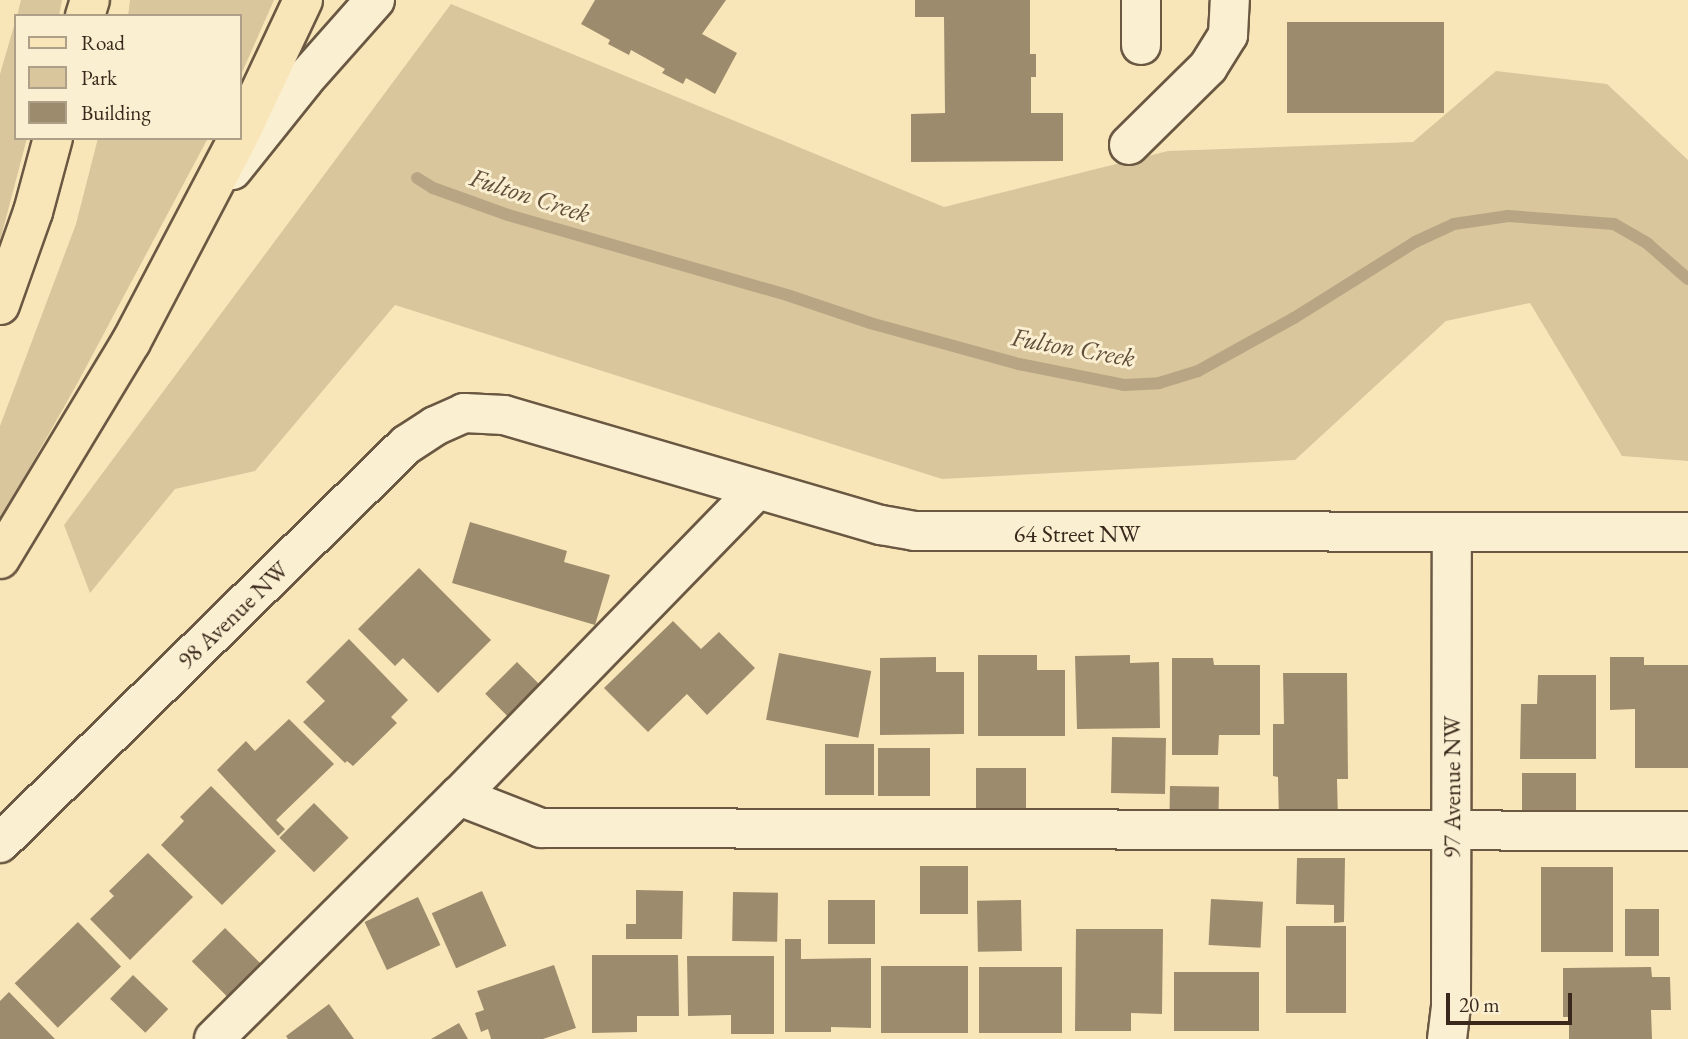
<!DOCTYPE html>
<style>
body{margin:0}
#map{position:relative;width:1688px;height:1039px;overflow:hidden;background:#f9e6b8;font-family:"EB Garamond",serif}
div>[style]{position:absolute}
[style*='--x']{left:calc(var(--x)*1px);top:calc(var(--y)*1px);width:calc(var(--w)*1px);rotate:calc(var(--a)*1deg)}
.green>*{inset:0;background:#d9c69d}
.stream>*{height:12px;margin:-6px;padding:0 6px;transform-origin:6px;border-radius:6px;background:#b8a583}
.building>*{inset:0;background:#9d8b6d;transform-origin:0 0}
.roads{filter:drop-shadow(2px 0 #6a5843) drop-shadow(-2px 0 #6a5843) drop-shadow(0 2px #6a5843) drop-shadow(0 -2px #6a5843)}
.minor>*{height:38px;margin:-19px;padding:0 19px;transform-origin:19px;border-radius:19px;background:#fbefd1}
.major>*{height:38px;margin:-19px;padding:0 19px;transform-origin:19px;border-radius:19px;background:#f9e6b8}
span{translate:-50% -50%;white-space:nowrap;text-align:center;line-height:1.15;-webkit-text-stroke:6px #fbefd1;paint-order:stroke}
.street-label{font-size:24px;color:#3a281c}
.water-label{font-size:26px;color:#604e3b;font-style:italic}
.legend{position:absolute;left:14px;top:14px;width:228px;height:126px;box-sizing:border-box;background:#fbefd1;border:2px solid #ae9f89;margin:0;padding:9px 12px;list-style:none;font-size:21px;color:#3a281c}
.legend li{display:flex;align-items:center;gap:14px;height:35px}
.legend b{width:35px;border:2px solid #ae9f89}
.scale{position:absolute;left:1446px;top:993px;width:126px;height:32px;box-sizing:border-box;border:4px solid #3a281c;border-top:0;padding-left:9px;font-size:21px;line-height:24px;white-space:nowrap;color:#3a281c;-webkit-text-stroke:5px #fbefd1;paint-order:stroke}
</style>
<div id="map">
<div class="green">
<div style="clip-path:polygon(21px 0,62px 0,59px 16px,17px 16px)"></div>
<div style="clip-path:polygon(130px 0,274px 0,240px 77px,240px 16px,128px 16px)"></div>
<div style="clip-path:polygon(451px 4px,944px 207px,1168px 151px,1413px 142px,1496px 71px,1607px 84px,1688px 160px,1688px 461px,1622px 456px,1530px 303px,1446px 321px,1295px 460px,942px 479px,395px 305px,255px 471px,175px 489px,90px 593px,64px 525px)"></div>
<div style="clip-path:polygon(16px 19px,16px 138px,27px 138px,0 241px,0 74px)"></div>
<div style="clip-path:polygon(98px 138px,208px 138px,77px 384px,0 520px,0 426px,76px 224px)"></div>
</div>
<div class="stream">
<div style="--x:417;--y:178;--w:19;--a:32"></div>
<div style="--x:433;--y:188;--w:80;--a:19.8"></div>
<div style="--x:508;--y:215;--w:293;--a:16"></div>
<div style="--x:790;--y:296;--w:84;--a:18.6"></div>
<div style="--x:870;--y:323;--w:155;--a:15.4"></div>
<div style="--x:1019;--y:364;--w:107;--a:11.3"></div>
<div style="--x:1124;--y:385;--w:35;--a:-3"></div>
<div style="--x:1159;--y:383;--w:41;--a:-17.1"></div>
<div style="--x:1198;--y:371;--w:110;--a:-28.9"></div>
<div style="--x:1294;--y:318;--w:143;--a:-32.1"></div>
<div style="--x:1415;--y:242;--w:43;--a:-24.8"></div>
<div style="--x:1454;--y:224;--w:55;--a:-8.4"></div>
<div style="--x:1508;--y:216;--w:106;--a:4.3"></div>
<div style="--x:1614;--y:224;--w:39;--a:30"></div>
<div style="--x:1648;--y:244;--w:53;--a:41.2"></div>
</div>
<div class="building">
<div style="clip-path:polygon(595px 0,726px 0,702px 34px,737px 53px,715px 94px,686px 78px,683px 84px,662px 73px,665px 69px,631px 50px,629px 55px,608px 44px,610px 40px,581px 24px)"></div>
<div style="clip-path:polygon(915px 0,1030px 0,1030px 54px,1036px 54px,1036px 77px,1031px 77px,1031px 113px,1063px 113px,1063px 161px,911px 162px,911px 114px,945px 113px,944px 17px,915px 17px)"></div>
<div style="left:1444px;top:22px;width:91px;height:157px;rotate:90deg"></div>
<div style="clip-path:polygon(470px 522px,567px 551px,564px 562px,610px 575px,595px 625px,452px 583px)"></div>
<div style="clip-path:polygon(419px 568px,491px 640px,438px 693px,403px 658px,395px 666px,358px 629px)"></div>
<div style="clip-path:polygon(673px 621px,701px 649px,719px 632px,755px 668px,707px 715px,687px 694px,648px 732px,604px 688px)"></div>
<div style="clip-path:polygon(349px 639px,408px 700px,391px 717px,397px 723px,353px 766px,347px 761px,345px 763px,303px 722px,325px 701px,306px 682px)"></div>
<div style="left:779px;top:653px;width:94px;height:68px;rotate:11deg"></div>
<div style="clip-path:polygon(978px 655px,1037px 655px,1037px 670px,1065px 670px,1065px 736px,978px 736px)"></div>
<div style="clip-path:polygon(1130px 655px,1130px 663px,1159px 662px,1160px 728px,1077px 729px,1075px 656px)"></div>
<div style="clip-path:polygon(936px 657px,936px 672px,964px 672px,964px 734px,880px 735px,880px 658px)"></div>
<div style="clip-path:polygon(1610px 657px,1644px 657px,1644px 665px,1688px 665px,1688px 768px,1635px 768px,1635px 709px,1610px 710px)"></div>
<div style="clip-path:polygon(1172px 658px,1213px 658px,1214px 665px,1260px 665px,1260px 735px,1219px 735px,1218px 755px,1172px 755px)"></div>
<div style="left:517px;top:662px;width:33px;height:45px;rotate:45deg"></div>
<div style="clip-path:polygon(1283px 673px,1347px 673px,1348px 779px,1337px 779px,1338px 819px,1279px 820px,1278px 777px,1273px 776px,1273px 724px,1284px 724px)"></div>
<div style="clip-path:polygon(1538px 675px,1596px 675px,1596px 759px,1520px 759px,1521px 704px,1537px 704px)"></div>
<div style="clip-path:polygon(289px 719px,334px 764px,276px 820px,285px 829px,278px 836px,217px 770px,246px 741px,255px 751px)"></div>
<div style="left:1112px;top:737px;width:54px;height:56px;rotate:1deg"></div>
<div style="left:825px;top:744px;width:49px;height:51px"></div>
<div style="left:878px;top:748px;width:52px;height:48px"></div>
<div style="left:976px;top:768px;width:50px;height:54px"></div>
<div style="left:1522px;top:773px;width:54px;height:51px"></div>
<div style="clip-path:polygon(211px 786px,276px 851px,222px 905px,161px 845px,184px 821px,180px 817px)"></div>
<div style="left:1170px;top:786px;width:49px;height:41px;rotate:1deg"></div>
<div style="left:314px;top:803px;width:49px;height:49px;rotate:45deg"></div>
<div style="clip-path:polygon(148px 853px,193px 897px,130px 960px,90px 919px,114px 896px,109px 891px)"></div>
<div style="clip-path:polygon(1297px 858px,1345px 858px,1344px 922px,1334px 923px,1334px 905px,1296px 904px)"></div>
<div style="left:920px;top:866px;width:48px;height:48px"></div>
<div style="left:1541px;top:867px;width:72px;height:85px"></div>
<div style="clip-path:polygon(636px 890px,683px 891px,682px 939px,626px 939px,626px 924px,636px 924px)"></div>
<div style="left:482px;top:891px;width:60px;height:55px;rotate:66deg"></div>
<div style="left:733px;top:892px;width:45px;height:49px;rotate:1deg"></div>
<div style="left:418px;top:897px;width:53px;height:59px;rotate:65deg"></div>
<div style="left:1211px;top:899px;width:52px;height:46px;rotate:3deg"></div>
<div style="left:828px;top:900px;width:47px;height:44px"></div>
<div style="left:1021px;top:900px;width:51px;height:44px;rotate:89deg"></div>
<div style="left:1625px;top:909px;width:34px;height:47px"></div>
<div style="left:78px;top:922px;width:62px;height:88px;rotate:46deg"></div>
<div style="left:1286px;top:926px;width:60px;height:87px"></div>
<div style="left:225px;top:928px;width:51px;height:47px;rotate:45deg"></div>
<div style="clip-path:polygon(1076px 929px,1163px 929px,1162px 1014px,1131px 1013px,1131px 1031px,1075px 1031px)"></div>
<div style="clip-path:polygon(785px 939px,801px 939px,801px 959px,871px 958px,871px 1028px,831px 1027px,831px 1032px,785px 1032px)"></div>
<div style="clip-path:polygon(592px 955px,678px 955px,679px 1016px,637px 1016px,637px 1032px,592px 1033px)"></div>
<div style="clip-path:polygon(687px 956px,774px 956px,774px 1034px,731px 1034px,731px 1015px,688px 1016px)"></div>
<div style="clip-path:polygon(554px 965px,576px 1028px,543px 1039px,491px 1039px,488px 1029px,481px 1032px,475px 1013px,484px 1010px,477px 991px)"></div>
<div style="left:968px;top:966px;width:67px;height:87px;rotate:90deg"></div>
<div style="left:979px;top:967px;width:83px;height:66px"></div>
<div style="clip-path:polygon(1651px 967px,1652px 977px,1670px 977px,1671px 1010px,1651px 1010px,1652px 1039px,1569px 1039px,1569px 1017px,1563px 1017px,1563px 968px)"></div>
<div style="left:1259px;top:972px;width:59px;height:85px;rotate:90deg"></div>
<div style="left:133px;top:975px;width:49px;height:33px;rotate:44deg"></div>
<div style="clip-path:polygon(9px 992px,55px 1039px,0 1039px,0 1001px)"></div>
<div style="clip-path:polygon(329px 1004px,354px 1039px,288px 1039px,286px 1036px)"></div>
<div style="clip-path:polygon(459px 1023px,468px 1039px,431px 1039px)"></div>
</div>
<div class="roads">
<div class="minor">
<div style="--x:1141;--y:0;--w:45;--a:90"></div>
<div style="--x:1129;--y:145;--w:111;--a:-44.6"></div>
<div style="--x:1208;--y:67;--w:38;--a:-58"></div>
<div style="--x:1228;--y:35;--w:35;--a:-87"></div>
<div style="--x:232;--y:170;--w:115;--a:-51.3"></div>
<div style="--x:304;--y:80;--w:107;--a:-48.4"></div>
<div style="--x:459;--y:796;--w:88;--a:21.3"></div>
<div style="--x:541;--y:828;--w:1147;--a:0.15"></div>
<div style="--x:0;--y:843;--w:569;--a:-44.43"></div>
<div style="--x:406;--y:445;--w:35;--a:-33"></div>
<div style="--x:435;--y:426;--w:32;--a:-24"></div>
<div style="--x:464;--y:413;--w:40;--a:2.9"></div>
<div style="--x:504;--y:415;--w:393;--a:16.3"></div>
<div style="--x:881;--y:525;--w:34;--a:10"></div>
<div style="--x:914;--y:531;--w:774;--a:0.07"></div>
<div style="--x:214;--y:1039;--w:345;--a:-44.8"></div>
<div style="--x:459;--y:796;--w:427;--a:-45.8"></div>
<div style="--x:1447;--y:1039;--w:34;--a:-83"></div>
<div style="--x:1451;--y:1005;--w:471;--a:-89.9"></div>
</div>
<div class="major">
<div style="--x:85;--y:16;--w:17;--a:-73"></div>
<div style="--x:240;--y:134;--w:148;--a:-64.8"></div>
<div style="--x:0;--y:305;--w:99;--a:-70.5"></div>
<div style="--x:33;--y:212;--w:77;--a:-74.9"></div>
<div style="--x:0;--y:559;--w:253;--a:-58.9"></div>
<div style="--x:131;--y:342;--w:230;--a:-62.3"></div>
</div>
</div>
<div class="street-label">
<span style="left:1077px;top:534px">64 Street NW</span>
<span style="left:233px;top:615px;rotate:-44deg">98 Avenue NW</span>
<span style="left:1452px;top:787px;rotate:-90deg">97 Avenue NW</span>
</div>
<div class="water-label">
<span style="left:530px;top:196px;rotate:18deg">Fulton Creek</span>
<span style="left:1073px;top:348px;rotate:10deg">Fulton Creek</span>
</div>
<ul class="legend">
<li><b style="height:9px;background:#f9e6b8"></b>Road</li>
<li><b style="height:19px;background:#d9c69d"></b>Park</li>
<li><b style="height:19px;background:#9d8b6d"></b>Building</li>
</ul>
<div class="scale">20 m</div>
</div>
